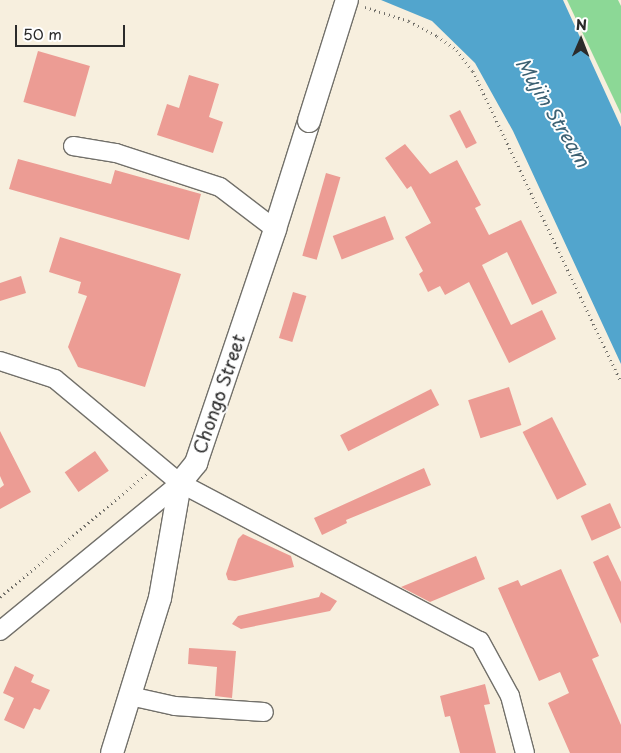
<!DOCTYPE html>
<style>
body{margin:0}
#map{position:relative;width:621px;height:753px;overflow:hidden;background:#f7efde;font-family:"Playpen Sans",sans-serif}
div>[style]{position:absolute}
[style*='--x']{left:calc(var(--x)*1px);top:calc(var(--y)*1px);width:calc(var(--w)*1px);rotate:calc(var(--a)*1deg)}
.green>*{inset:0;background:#8cd896}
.water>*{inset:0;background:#52a5cd}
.building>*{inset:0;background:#ec9c94;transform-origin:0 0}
.path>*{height:2.5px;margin-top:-1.25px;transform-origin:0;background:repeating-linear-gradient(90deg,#72706a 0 1px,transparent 0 5px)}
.roads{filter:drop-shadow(1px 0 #72706a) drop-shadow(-1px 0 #72706a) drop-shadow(0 1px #72706a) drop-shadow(0 -1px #72706a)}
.minor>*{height:18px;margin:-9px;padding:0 9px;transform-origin:9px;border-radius:9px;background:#fff}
.major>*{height:22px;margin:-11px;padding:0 11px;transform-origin:11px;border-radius:11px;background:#fff}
.bridges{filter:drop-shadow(1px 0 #72706a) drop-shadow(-1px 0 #72706a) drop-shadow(0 1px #72706a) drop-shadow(0 -1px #72706a)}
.major-bridge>*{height:22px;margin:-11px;padding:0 11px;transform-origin:11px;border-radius:11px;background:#fff}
span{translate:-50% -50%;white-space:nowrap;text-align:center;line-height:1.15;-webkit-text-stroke:4px #fff;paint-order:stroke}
.street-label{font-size:18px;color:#2b2b2b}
.water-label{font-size:19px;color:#3d6274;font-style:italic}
.north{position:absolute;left:556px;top:15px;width:50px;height:50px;-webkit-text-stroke:4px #fff;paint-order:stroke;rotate:1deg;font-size:14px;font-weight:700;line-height:20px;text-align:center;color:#2b2b2b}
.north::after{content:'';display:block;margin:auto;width:18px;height:22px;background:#2b2b2b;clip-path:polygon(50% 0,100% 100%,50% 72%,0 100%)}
.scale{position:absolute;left:15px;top:25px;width:110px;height:22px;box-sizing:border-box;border:2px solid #2b2b2b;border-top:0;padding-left:6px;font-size:15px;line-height:18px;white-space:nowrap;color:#2b2b2b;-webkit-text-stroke:4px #fff;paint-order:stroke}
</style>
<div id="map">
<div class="green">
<div style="clip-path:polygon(567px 0,618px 0,621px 6px,621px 114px)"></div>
</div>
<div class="water">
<div style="clip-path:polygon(381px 0,563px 0,621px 127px,621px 364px,513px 131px,475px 63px,432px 21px)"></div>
</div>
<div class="building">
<div style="left:38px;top:51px;width:54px;height:53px;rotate:16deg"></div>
<div style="clip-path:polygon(189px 75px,219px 84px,209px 117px,223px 122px,213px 153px,157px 135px,167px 104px,179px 108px)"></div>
<div style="left:460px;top:110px;width:37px;height:12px;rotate:63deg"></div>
<div style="clip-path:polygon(405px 144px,430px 174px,457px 160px,481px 205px,475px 208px,489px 235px,521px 220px,557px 293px,532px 305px,507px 252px,482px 265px,511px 325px,542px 310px,556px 339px,509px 363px,469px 282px,445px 295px,440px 286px,428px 292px,419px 274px,423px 271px,405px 237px,431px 223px,411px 186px,407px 189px,385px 158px)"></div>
<div style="clip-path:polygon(18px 159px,111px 184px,115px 170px,201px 194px,189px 240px,9px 189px)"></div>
<div style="left:326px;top:173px;width:15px;height:86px;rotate:16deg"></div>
<div style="left:385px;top:216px;width:25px;height:56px;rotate:69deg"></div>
<div style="clip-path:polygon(60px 237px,181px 274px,145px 387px,78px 367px,68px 347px,87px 296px,78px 293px,81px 282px,49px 272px)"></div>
<div style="clip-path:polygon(21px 276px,26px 293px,0 301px,0 283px)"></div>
<div style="left:293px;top:292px;width:14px;height:48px;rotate:17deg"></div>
<div style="left:509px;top:387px;width:40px;height:43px;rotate:72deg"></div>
<div style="left:431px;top:389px;width:18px;height:102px;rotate:63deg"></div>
<div style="left:552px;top:417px;width:76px;height:33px;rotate:63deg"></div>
<div style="clip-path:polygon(0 431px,31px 492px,0 509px,0 488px,4px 485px,0 476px)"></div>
<div style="left:95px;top:451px;width:24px;height:37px;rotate:55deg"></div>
<div style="clip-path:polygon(424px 468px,431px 485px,346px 520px,347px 523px,322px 535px,314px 518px)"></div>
<div style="left:610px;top:503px;width:27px;height:32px;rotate:66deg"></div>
<div style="clip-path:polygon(243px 534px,291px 556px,294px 567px,235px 581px,228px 580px,226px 574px,238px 539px)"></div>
<div style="clip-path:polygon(608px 555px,621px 582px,621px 624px,593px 562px)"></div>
<div style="clip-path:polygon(476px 556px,485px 579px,430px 602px,401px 587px)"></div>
<div style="clip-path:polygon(561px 569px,599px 656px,592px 659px,621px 725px,621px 753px,570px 753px,548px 703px,569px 693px,560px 672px,539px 681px,498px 588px,518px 580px,521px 586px)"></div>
<div style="clip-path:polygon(321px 592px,337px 601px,330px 611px,241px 629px,232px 624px,238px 616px,319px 597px)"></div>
<div style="clip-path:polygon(189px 648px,236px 651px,232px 698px,215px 696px,217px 667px,188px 664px)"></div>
<div style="clip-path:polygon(15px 666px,34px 675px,31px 682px,50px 690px,40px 710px,34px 708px,24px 729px,4px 720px,14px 698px,3px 693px)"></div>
<div style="clip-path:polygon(485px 684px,490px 704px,484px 705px,496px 753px,460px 753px,450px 716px,445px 717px,440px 696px)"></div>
</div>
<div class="path">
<div style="--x:365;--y:7;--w:46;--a:17.7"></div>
<div style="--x:409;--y:21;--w:32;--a:28"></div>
<div style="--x:437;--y:36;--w:24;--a:35"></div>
<div style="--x:457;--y:50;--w:26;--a:53"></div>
<div style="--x:473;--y:71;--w:344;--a:64.5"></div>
<div style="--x:0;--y:597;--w:191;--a:-40.1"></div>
</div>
<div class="roads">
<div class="minor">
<div style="--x:73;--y:146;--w:44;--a:9.2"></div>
<div style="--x:116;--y:153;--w:109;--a:18.1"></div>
<div style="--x:220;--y:187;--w:69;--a:37.4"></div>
<div style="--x:0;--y:361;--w:58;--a:18.1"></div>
<div style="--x:55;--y:379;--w:163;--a:39.8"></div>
<div style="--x:180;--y:483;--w:339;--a:27.8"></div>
<div style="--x:480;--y:641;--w:63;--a:61.4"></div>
<div style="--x:510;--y:696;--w:59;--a:75.3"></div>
<div style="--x:0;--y:631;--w:233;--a:-39.4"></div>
<div style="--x:130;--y:696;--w:46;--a:12.5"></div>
<div style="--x:175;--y:706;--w:89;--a:3.9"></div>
</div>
<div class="major">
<div style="--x:112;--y:753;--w:162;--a:-72.8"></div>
<div style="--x:160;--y:598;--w:117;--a:-80.1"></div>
<div style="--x:180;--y:483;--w:26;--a:-51"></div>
<div style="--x:196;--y:463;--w:247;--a:-71.3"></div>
<div style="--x:275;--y:229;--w:113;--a:-72.5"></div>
</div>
</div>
<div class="bridges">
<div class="major-bridge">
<div style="--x:309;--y:121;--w:127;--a:-72.6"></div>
</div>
</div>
<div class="street-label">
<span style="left:219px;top:394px;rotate:-71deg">Chongo Street</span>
</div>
<div class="water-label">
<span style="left:553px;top:112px;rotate:59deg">Mujin Stream</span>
</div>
<div class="north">N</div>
<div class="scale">50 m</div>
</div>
